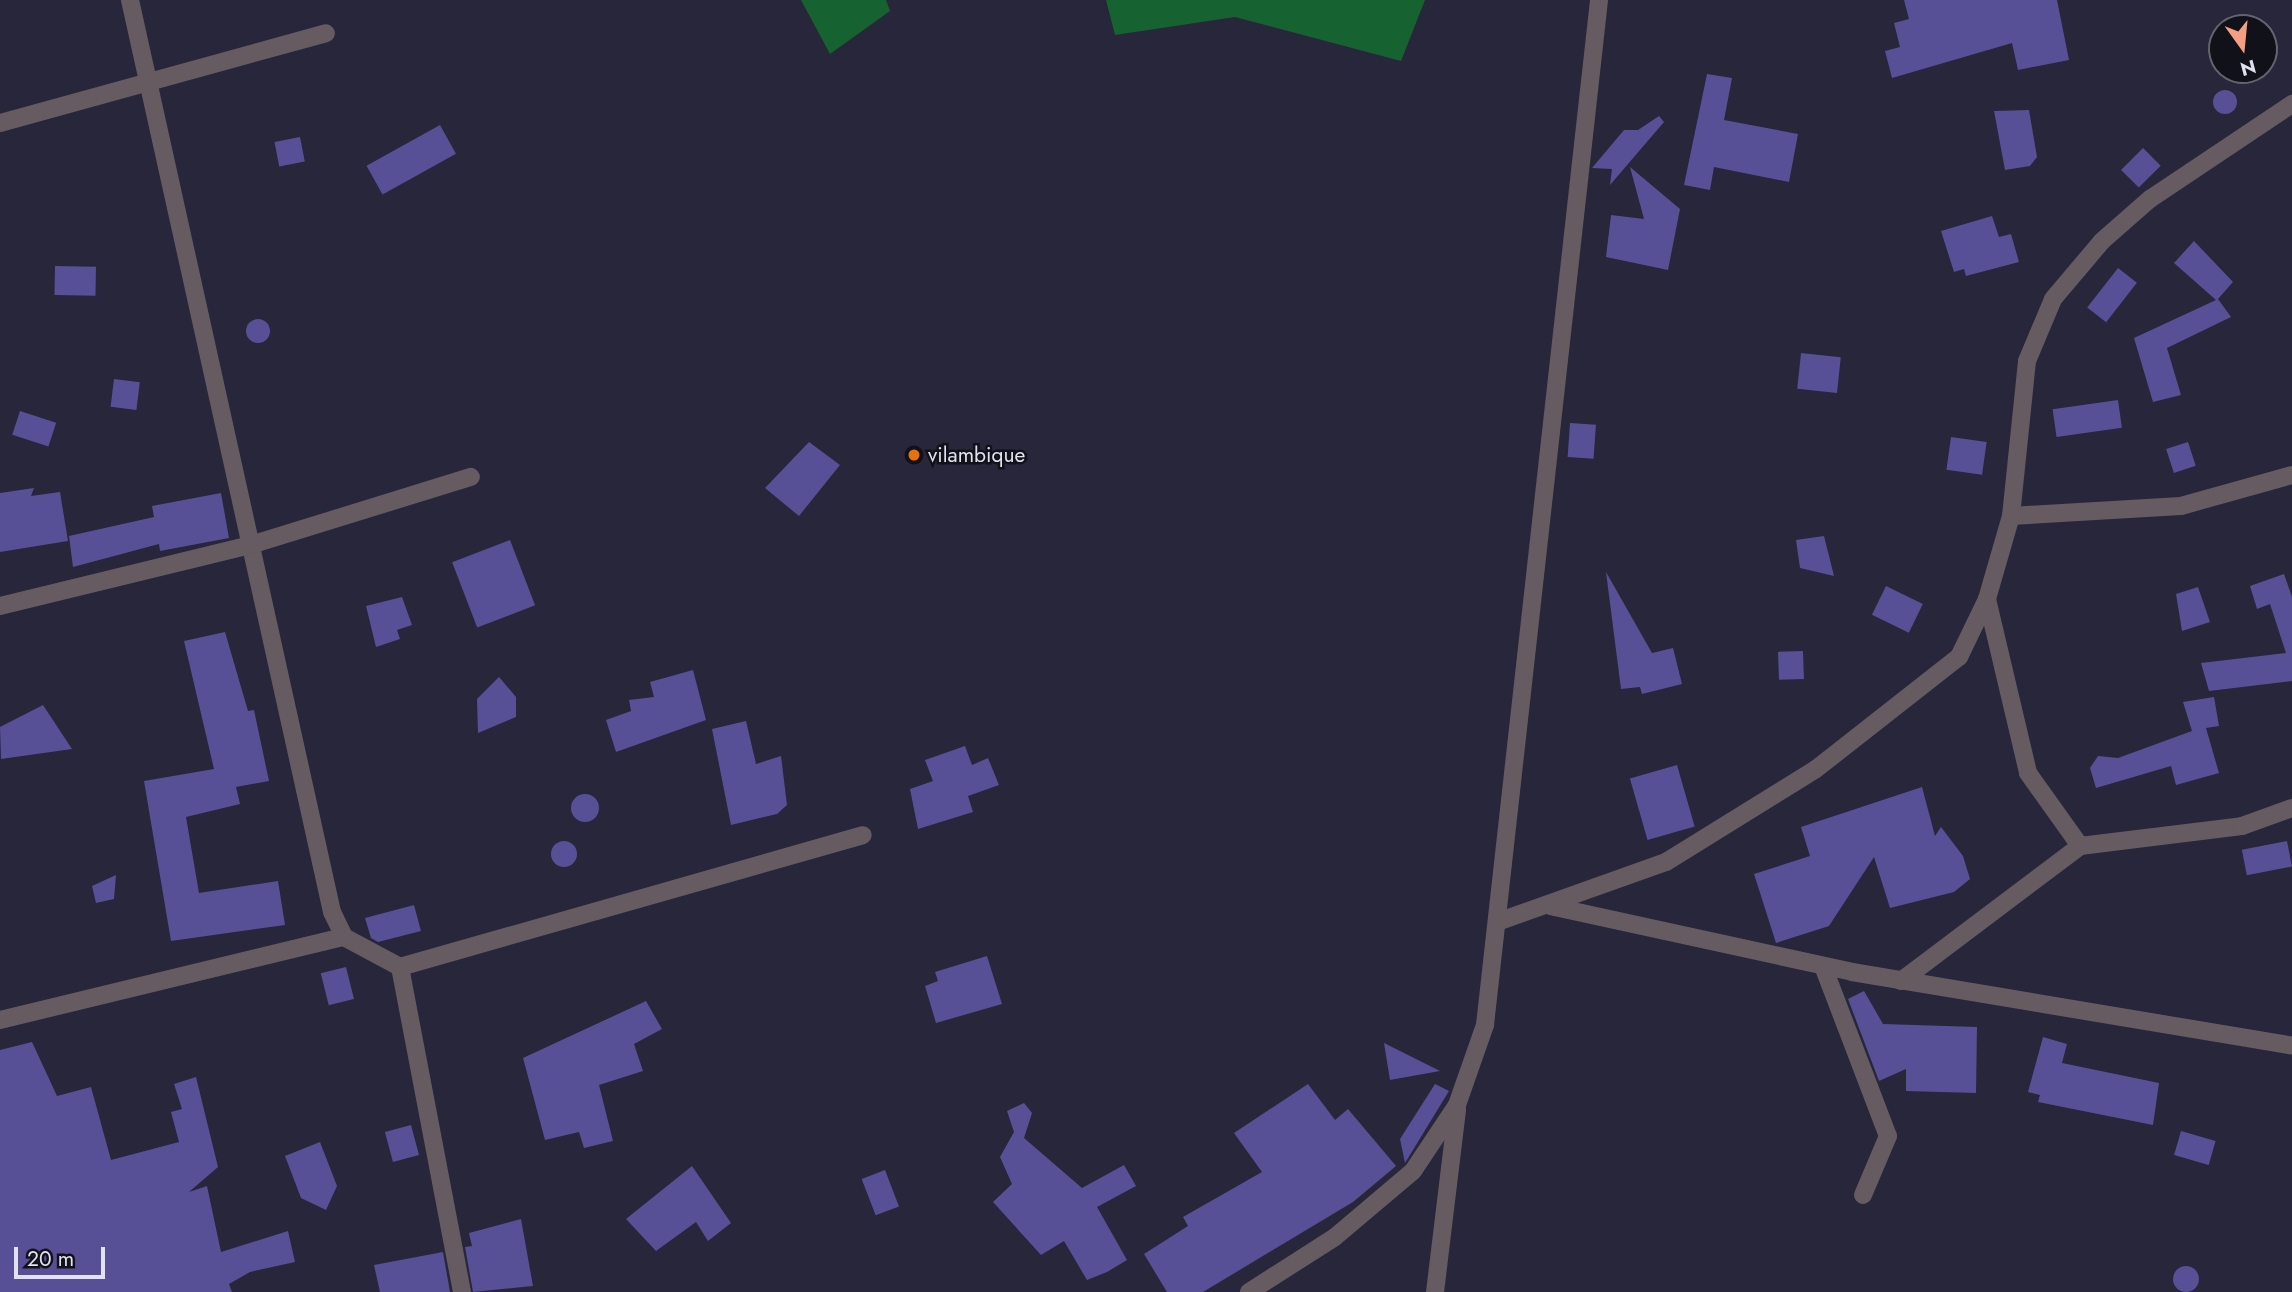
<!DOCTYPE html>
<style>
body{margin:0}
#map{position:relative;width:2292px;height:1292px;overflow:hidden;background:#27263a;font-family:Jost,sans-serif}
div>[style]{position:absolute}
[style*='--x']{left:calc(var(--x)*1px);top:calc(var(--y)*1px);width:calc(var(--w)*1px);rotate:calc(var(--a)*1deg)}
.green>*{inset:0;background:#176231}
.building>*{inset:0;background:#575096;transform-origin:0 0}
.round{border-radius:50%}
.street>*{height:18px;margin:-9px;padding:0 9px;transform-origin:9px;border-radius:9px;background:#655b61}
.dots>*{width:19px;height:19px;translate:-50% -50%;box-sizing:border-box;border:4px solid #11111a;border-radius:50%}
span{translate:-50% -50%;white-space:nowrap;text-align:center;line-height:1.15;-webkit-text-stroke:5px #11111a;paint-order:stroke}
.poi-label{font-size:21px;color:#e1e1ef}
.left{translate:0 -50%;text-align:left}
.north{position:absolute;left:2208px;top:14px;width:70px;height:70px;box-sizing:border-box;background:#11111a;border:2px solid #64646f;border-radius:50%;rotate:165deg;font-size:19px;font-weight:700;line-height:28px;text-align:center;color:#e1e1ef}
.north::after{content:'';display:block;margin:auto;width:24px;height:32px;background:#f39f82;clip-path:polygon(50% 0,100% 100%,50% 72%,0 100%)}
.scale{position:absolute;left:14px;top:1247px;width:91px;height:32px;box-sizing:border-box;border:4px solid #e1e1ef;border-top:0;padding-left:9px;font-size:21px;line-height:24px;white-space:nowrap;color:#e1e1ef;-webkit-text-stroke:5px #11111a;paint-order:stroke}
</style>
<div id="map">
<div class="green">
<div style="clip-path:polygon(801px 0,886px 0,890px 11px,830px 54px)"></div>
<div style="clip-path:polygon(1106px 0,1425px 0,1401px 61px,1235px 17px,1115px 35px)"></div>
</div>
<div class="building">
<div style="clip-path:polygon(1904px 0,2057px 0,2069px 60px,2018px 70px,2012px 43px,1892px 78px,1885px 51px,1900px 47px,1894px 23px,1909px 19px)"></div>
<div style="clip-path:polygon(1707px 74px,1732px 78px,1724px 120px,1798px 134px,1789px 182px,1714px 167px,1710px 190px,1684px 185px)"></div>
<div class="round" style="left:2213px;top:90px;width:24px;height:24px"></div>
<div style="clip-path:polygon(2029px 110px,2037px 157px,2030px 166px,2005px 170px,1994px 111px)"></div>
<div style="clip-path:polygon(1659px 116px,1664px 122px,1610px 185px,1612px 169px,1592px 168px,1624px 130px,1638px 130px)"></div>
<div style="left:440px;top:125px;width:33px;height:84px;rotate:61deg"></div>
<div style="left:300px;top:137px;width:25px;height:26px;rotate:79deg"></div>
<div style="left:2143px;top:148px;width:25px;height:31px;rotate:45deg"></div>
<div style="clip-path:polygon(1630px 167px,1680px 209px,1668px 270px,1606px 257px,1611px 215px,1644px 219px)"></div>
<div style="clip-path:polygon(1992px 216px,1999px 237px,2011px 234px,2019px 262px,1966px 276px,1964px 269px,1954px 272px,1941px 231px)"></div>
<div style="clip-path:polygon(2194px 241px,2233px 282px,2218px 299px,2231px 317px,2167px 348px,2181px 395px,2153px 402px,2134px 338px,2216px 300px,2174px 263px)"></div>
<div style="left:55px;top:266px;width:41px;height:29px;rotate:1deg"></div>
<div style="left:2118px;top:268px;width:24px;height:50px;rotate:38deg"></div>
<div class="round" style="left:246px;top:319px;width:24px;height:24px"></div>
<div style="left:1801px;top:353px;width:40px;height:36px;rotate:6deg"></div>
<div style="left:114px;top:379px;width:26px;height:28px;rotate:7deg"></div>
<div style="left:2118px;top:400px;width:28px;height:66px;rotate:82deg"></div>
<div style="left:20px;top:411px;width:38px;height:25px;rotate:18deg"></div>
<div style="left:1570px;top:423px;width:26px;height:34px;rotate:4deg"></div>
<div style="left:1951px;top:437px;width:36px;height:33px;rotate:8deg"></div>
<div style="clip-path:polygon(809px 442px,840px 465px,799px 516px,765px 488px)"></div>
<div style="left:2188px;top:442px;width:25px;height:23px;rotate:72deg"></div>
<div style="clip-path:polygon(34px 488px,31px 496px,60px 492px,68px 541px,0 552px,0 493px)"></div>
<div style="clip-path:polygon(221px 493px,229px 538px,160px 551px,159px 544px,73px 567px,69px 536px,154px 517px,152px 506px)"></div>
<div style="clip-path:polygon(1824px 536px,1834px 576px,1800px 568px,1796px 540px)"></div>
<div style="left:510px;top:540px;width:70px;height:62px;rotate:69deg"></div>
<div style="clip-path:polygon(1606px 572px,1652px 653px,1673px 648px,1682px 684px,1642px 694px,1640px 687px,1621px 689px)"></div>
<div style="clip-path:polygon(2284px 574px,2292px 597px,2292px 681px,2209px 691px,2201px 663px,2286px 653px,2270px 604px,2257px 609px,2250px 586px)"></div>
<div style="left:1886px;top:586px;width:41px;height:32px;rotate:26deg"></div>
<div style="clip-path:polygon(2198px 587px,2210px 622px,2182px 631px,2176px 594px)"></div>
<div style="clip-path:polygon(402px 597px,412px 625px,397px 630px,400px 639px,376px 647px,366px 606px)"></div>
<div style="clip-path:polygon(225px 632px,248px 711px,254px 710px,269px 781px,236px 787px,240px 804px,186px 817px,199px 893px,278px 881px,285px 925px,171px 941px,144px 781px,214px 769px,184px 641px)"></div>
<div style="left:1803px;top:651px;width:28px;height:25px;rotate:88deg"></div>
<div style="clip-path:polygon(693px 670px,706px 720px,616px 752px,606px 720px,631px 711px,629px 700px,654px 697px,650px 682px)"></div>
<div style="clip-path:polygon(499px 677px,516px 697px,516px 717px,478px 733px,477px 699px)"></div>
<div style="clip-path:polygon(2214px 697px,2219px 726px,2206px 728px,2219px 773px,2176px 785px,2171px 766px,2096px 788px,2090px 768px,2098px 756px,2118px 758px,2192px 731px,2183px 702px)"></div>
<div style="clip-path:polygon(43px 705px,72px 749px,1px 759px,0 727px)"></div>
<div style="clip-path:polygon(746px 721px,756px 764px,781px 756px,787px 805px,777px 814px,731px 825px,712px 729px)"></div>
<div style="clip-path:polygon(965px 746px,972px 765px,988px 758px,999px 785px,968px 796px,973px 812px,918px 829px,910px 789px,933px 781px,925px 760px)"></div>
<div style="left:1677px;top:765px;width:64px;height:49px;rotate:74deg"></div>
<div style="clip-path:polygon(1922px 787px,1935px 836px,1941px 827px,1963px 856px,1970px 879px,1954px 892px,1890px 908px,1874px 857px,1829px 926px,1776px 943px,1754px 874px,1810px 856px,1801px 827px)"></div>
<div class="round" style="left:571px;top:794px;width:28px;height:28px"></div>
<div class="round" style="left:551px;top:841px;width:26px;height:26px"></div>
<div style="left:2287px;top:841px;width:26px;height:46px;rotate:79deg"></div>
<div style="clip-path:polygon(116px 875px,114px 899px,96px 903px,92px 886px)"></div>
<div style="clip-path:polygon(414px 905px,421px 931px,378px 942px,371px 938px,365px 918px)"></div>
<div style="clip-path:polygon(987px 956px,1002px 1004px,936px 1023px,925px 986px,938px 981px,935px 972px)"></div>
<div style="left:346px;top:967px;width:33px;height:26px;rotate:76deg"></div>
<div style="clip-path:polygon(1864px 991px,1883px 1024px,1977px 1027px,1976px 1093px,1906px 1091px,1906px 1069px,1879px 1081px,1848px 999px)"></div>
<div style="clip-path:polygon(646px 1001px,662px 1029px,634px 1044px,643px 1071px,599px 1085px,613px 1141px,584px 1148px,579px 1132px,545px 1140px,523px 1058px)"></div>
<div style="clip-path:polygon(2043px 1037px,2067px 1044px,2062px 1063px,2159px 1083px,2153px 1125px,2038px 1102px,2040px 1095px,2028px 1092px)"></div>
<div style="clip-path:polygon(32px 1042px,57px 1096px,91px 1087px,111px 1160px,179px 1142px,171px 1112px,182px 1109px,174px 1084px,196px 1077px,218px 1167px,189px 1192px,207px 1186px,221px 1252px,288px 1231px,295px 1262px,250px 1272px,229px 1284px,232px 1292px,0 1292px,0 1050px)"></div>
<div style="clip-path:polygon(1384px 1043px,1440px 1071px,1390px 1080px)"></div>
<div style="clip-path:polygon(1308px 1084px,1335px 1120px,1348px 1109px,1396px 1166px,1353px 1202px,1203px 1292px,1167px 1292px,1144px 1254px,1188px 1226px,1183px 1217px,1262px 1172px,1234px 1133px)"></div>
<div style="clip-path:polygon(1435px 1084px,1449px 1091px,1405px 1163px,1400px 1139px)"></div>
<div style="clip-path:polygon(1024px 1103px,1032px 1113px,1024px 1138px,1082px 1188px,1124px 1165px,1136px 1186px,1097px 1207px,1127px 1260px,1107px 1272px,1087px 1280px,1064px 1241px,1041px 1255px,993px 1202px,1012px 1184px,1000px 1157px,1014px 1132px,1007px 1111px)"></div>
<div style="left:411px;top:1125px;width:31px;height:27px;rotate:75deg"></div>
<div style="left:2181px;top:1131px;width:36px;height:25px;rotate:16deg"></div>
<div style="clip-path:polygon(320px 1142px,337px 1186px,326px 1210px,301px 1198px,285px 1156px)"></div>
<div style="clip-path:polygon(692px 1166px,731px 1223px,708px 1241px,696px 1222px,656px 1251px,626px 1219px)"></div>
<div style="left:885px;top:1170px;width:39px;height:25px;rotate:69deg"></div>
<div style="clip-path:polygon(521px 1219px,533px 1286px,473px 1292px,465px 1247px,472px 1246px,469px 1233px)"></div>
<div style="clip-path:polygon(443px 1252px,450px 1292px,380px 1292px,374px 1265px)"></div>
<div class="round" style="left:2173px;top:1266px;width:26px;height:26px"></div>
</div>
<div class="street">
<div style="--x:130;--y:0;--w:934;--a:77.51"></div>
<div style="--x:332;--y:912;--w:28;--a:64"></div>
<div style="--x:344;--y:937;--w:64;--a:28.2"></div>
<div style="--x:400;--y:967;--w:331;--a:79.2"></div>
<div style="--x:0;--y:123;--w:338;--a:-15.4"></div>
<div style="--x:2011;--y:516;--w:170;--a:-3.4"></div>
<div style="--x:2181;--y:506;--w:115;--a:-15.6"></div>
<div style="--x:1987;--y:599;--w:179;--a:76.7"></div>
<div style="--x:2028;--y:773;--w:90;--a:54.5"></div>
<div style="--x:2080;--y:846;--w:163;--a:-7"></div>
<div style="--x:2242;--y:826;--w:53;--a:-19.8"></div>
<div style="--x:0;--y:606;--w:261;--a:-13.7"></div>
<div style="--x:254;--y:544;--w:227;--a:-17.2"></div>
<div style="--x:1550;--y:906;--w:309;--a:12.3"></div>
<div style="--x:1852;--y:972;--w:446;--a:9.5"></div>
<div style="--x:1500;--y:921;--w:176;--a:-19.6"></div>
<div style="--x:1666;--y:862;--w:176;--a:-31.8"></div>
<div style="--x:1816;--y:769;--w:182;--a:-38.1"></div>
<div style="--x:1959;--y:657;--w:64;--a:-64.2"></div>
<div style="--x:1987;--y:599;--w:86;--a:-73.9"></div>
<div style="--x:2011;--y:516;--w:156;--a:-84.1"></div>
<div style="--x:2027;--y:361;--w:67;--a:-67.2"></div>
<div style="--x:2053;--y:299;--w:76;--a:-49.8"></div>
<div style="--x:2102;--y:241;--w:64;--a:-41.2"></div>
<div style="--x:2150;--y:199;--w:171;--a:-33.8"></div>
<div style="--x:1823;--y:966;--w:182;--a:69.1"></div>
<div style="--x:1888;--y:1136;--w:64;--a:113"></div>
<div style="--x:400;--y:967;--w:481;--a:-15.9"></div>
<div style="--x:1901;--y:981;--w:224;--a:-37"></div>
<div style="--x:0;--y:1020;--w:354;--a:-13.6"></div>
<div style="--x:1249;--y:1292;--w:102;--a:-32.6"></div>
<div style="--x:1335;--y:1237;--w:102;--a:-40.2"></div>
<div style="--x:1413;--y:1171;--w:79;--a:-56.3"></div>
<div style="--x:1457;--y:1105;--w:85;--a:-70.7"></div>
<div style="--x:1485;--y:1025;--w:1031;--a:-83.65"></div>
<div style="--x:1435;--y:1292;--w:184;--a:-83.1"></div>
</div>
<div class="dots">
<div style="left:914px;top:455px;background:#e8710a"></div>
</div>
<div class="poi-label">
<span class="left" style="left:928px;top:455px">vilambique</span>
</div>
<div class="north">N</div>
<div class="scale">20 m</div>
</div>
